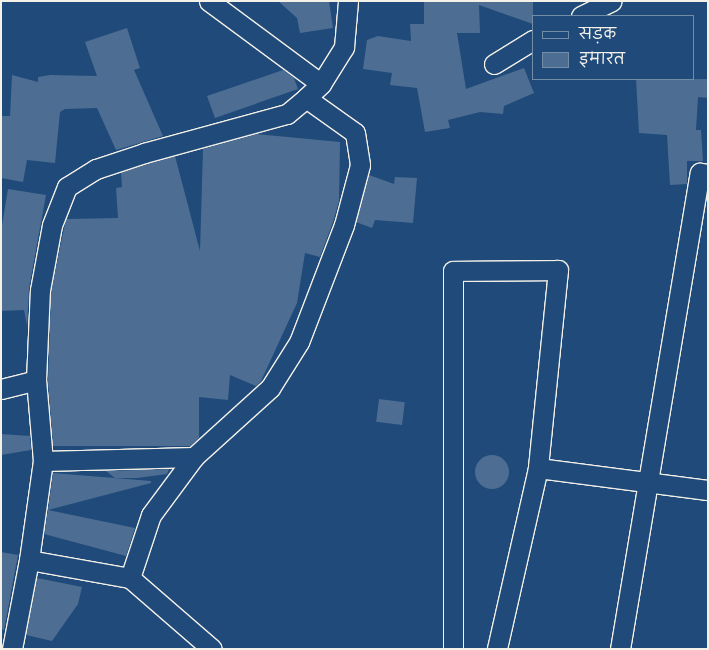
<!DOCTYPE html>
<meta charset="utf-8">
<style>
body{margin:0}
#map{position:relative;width:709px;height:650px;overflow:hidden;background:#1f4a7a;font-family:"Balsamiq Sans","Playpen Sans Deva",sans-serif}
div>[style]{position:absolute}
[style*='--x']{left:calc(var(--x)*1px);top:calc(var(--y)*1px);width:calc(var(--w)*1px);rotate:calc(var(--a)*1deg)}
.building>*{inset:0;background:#4d6e92;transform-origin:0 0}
.round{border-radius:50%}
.roads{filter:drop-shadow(1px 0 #f4f1e8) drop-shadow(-1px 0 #f4f1e8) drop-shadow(0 1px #f4f1e8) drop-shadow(0 -1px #f4f1e8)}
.minor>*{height:19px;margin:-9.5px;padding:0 9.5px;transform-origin:9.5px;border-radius:9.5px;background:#1f4a7a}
span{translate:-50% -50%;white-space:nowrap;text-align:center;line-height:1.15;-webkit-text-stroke:4px #1f4a7a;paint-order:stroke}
.frame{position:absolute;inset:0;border:2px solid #f4f1e8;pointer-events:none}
.legend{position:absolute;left:532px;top:15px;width:162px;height:65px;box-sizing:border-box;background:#1f4a7a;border:1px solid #748da6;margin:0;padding:6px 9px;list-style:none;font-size:15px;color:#f4f1e8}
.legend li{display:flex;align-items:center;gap:10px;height:25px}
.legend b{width:25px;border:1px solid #748da6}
</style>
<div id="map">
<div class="building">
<div style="clip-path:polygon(278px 1px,329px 1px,333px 28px,300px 33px,297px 18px)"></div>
<div style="clip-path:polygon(424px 1px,533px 1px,533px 24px,479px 5px,480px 33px,457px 33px,466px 89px,524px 68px,534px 93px,504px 106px,503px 114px,480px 112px,448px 120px,450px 128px,425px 132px,417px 88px,390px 85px,392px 73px,363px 69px,367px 40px,378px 36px,411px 41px,410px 24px,424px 24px)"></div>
<div style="clip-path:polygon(127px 28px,140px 68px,134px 70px,163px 136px,116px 150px,97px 108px,65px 109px,60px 112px,55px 163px,27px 160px,23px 182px,1px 178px,1px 116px,10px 116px,12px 75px,38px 82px,38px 77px,50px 75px,97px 76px,85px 42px)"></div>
<div style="clip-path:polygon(283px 70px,294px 78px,298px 89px,215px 118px,207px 96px)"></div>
<div style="clip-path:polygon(636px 79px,708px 79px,708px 98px,698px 97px,696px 130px,701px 130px,703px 161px,687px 161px,687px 184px,670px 185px,667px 135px,639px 133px)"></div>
<div style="clip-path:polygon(256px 134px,340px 142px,339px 201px,333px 222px,320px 257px,305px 253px,297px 303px,261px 381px,256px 386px,230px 375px,228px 400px,199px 397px,199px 438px,190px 446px,53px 446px,48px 382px,51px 291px,66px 219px,118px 218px,116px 188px,122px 187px,121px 172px,175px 156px,200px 251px,203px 149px)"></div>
<div style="clip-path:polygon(369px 175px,394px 184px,395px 177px,417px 178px,413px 223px,375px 220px,372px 228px,356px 222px)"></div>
<div style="clip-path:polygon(8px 189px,46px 195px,29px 288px,27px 326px,24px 310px,1px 311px,1px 231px)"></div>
<div style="left:379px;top:399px;width:26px;height:23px;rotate:7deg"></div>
<div style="clip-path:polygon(1px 434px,30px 436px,31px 450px,1px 455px)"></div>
<div class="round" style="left:475px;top:455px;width:34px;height:34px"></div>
<div style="clip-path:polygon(169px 469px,167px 474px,137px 478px,115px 478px,106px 471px)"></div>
<div style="clip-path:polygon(53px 473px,151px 481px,151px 483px,48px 510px)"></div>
<div style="clip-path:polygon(48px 510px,135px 528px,126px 556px,44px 534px)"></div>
<div style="clip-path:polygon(1px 552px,18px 555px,4px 630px,1px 629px)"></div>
<div style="clip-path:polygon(37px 578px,82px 587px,78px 604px,52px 641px,26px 635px)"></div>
</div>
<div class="roads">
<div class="minor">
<div style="--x:209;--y:1;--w:139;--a:36.5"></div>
<div style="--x:581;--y:16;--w:34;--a:-26"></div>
<div style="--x:494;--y:64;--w:46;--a:-31.6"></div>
<div style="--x:306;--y:98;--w:60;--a:35.5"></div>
<div style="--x:355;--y:133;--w:32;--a:81"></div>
<div style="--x:360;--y:165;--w:62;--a:104.9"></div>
<div style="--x:344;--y:225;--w:125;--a:111"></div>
<div style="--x:299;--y:342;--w:54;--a:122.2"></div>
<div style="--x:270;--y:388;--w:103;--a:137.8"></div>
<div style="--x:194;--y:457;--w:151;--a:178.5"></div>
<div style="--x:43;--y:461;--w:81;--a:-94.9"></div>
<div style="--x:36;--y:380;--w:90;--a:-87.5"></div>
<div style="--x:40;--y:290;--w:66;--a:-79.5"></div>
<div style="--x:52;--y:225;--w:41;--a:-68.5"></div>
<div style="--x:67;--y:187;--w:34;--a:-32"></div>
<div style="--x:96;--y:169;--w:51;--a:-18.4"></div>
<div style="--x:144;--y:153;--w:148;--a:-15.3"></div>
<div style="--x:287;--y:114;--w:25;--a:-40"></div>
<div style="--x:306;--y:98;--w:21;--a:-43"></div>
<div style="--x:321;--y:84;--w:44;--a:-58.1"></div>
<div style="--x:344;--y:47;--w:46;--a:-85"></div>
<div style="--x:1;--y:389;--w:36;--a:-14"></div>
<div style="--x:538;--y:468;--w:171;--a:7.4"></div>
<div style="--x:29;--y:560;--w:100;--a:-82"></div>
<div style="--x:130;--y:578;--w:108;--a:40.9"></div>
<div style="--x:12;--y:649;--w:91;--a:-79.2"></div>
<div style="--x:29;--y:560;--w:103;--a:10.1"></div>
<div style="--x:130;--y:578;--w:66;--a:-71.6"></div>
<div style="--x:151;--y:515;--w:72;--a:-53.4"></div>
<div style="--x:453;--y:649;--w:378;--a:-90"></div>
<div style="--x:453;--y:271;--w:105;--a:-0.5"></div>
<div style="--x:558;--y:270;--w:199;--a:95.8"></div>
<div style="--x:538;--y:468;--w:186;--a:102.8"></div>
<div style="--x:620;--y:649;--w:483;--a:-80.5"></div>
<div style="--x:700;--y:173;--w:8;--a:7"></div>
</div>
</div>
<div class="frame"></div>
<ul class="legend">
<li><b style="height:6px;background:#1f4a7a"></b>सड़क</li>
<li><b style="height:14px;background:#4d6e92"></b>इमारत</li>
</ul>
</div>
